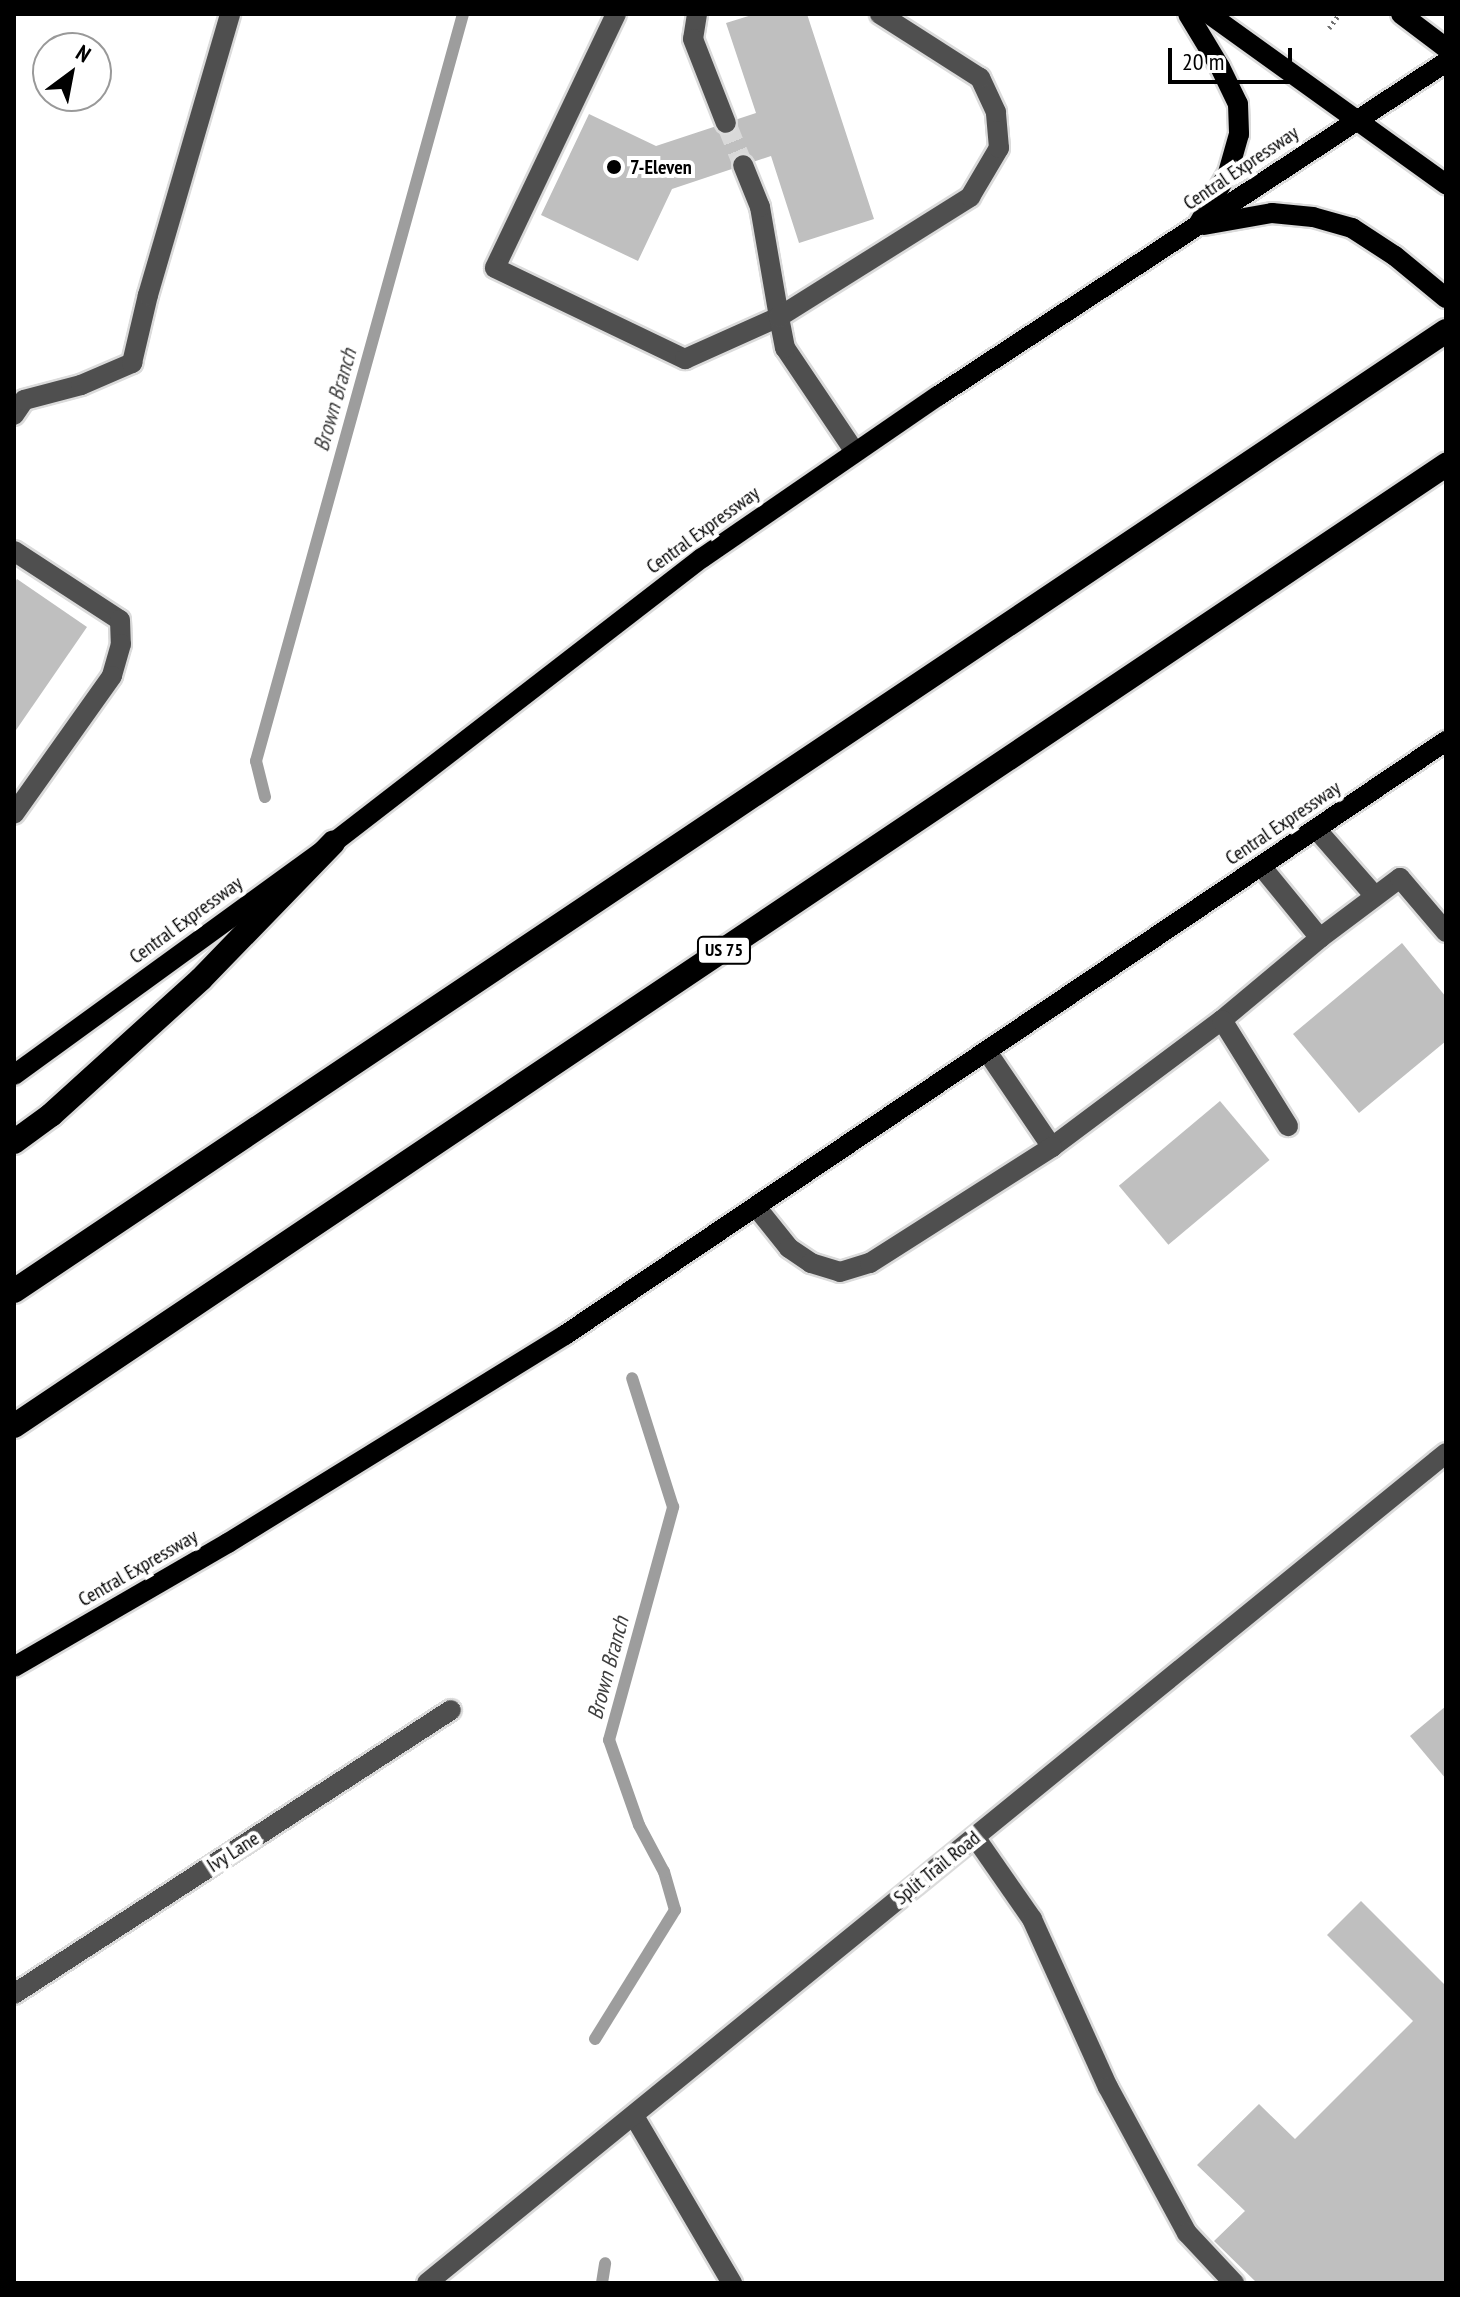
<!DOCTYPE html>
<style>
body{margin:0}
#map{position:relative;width:1460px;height:2297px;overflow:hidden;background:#fff;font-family:"PT Sans Narrow",sans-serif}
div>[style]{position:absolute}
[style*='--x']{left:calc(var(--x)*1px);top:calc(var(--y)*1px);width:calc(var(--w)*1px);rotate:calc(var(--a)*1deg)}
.stream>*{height:12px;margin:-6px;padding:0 6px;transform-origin:6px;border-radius:6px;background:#9d9d9d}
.building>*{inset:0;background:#bfbfbf;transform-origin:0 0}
.minor-tunnel>*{height:20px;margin-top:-10px;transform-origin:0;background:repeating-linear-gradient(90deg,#d9d9d9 0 20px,transparent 0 30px)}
.path>*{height:5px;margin-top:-2.5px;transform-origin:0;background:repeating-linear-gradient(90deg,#717171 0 2px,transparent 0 6px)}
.roads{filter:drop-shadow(2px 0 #dbdbdb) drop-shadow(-2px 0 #dbdbdb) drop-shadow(0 2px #dbdbdb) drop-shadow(0 -2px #dbdbdb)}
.minor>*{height:20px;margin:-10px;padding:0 10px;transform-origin:10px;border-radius:10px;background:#4f4f4f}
.major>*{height:20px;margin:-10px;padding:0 10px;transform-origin:10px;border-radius:10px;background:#000}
.highway>*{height:24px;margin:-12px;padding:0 12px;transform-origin:12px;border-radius:12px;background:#000}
.dots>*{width:22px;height:22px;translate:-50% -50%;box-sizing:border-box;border:4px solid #fff;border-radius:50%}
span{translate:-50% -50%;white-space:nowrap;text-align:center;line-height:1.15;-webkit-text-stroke:8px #fff;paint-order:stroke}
.shield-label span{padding:2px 6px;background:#fff;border:2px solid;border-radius:6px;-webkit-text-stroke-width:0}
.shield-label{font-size:18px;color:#000;font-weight:700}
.poi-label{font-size:20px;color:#000;font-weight:700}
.left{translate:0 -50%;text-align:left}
.street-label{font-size:20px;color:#000}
.water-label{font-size:22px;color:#3e3e3e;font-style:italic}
.frame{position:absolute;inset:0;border:16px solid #000;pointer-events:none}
.north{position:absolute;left:32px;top:32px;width:80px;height:80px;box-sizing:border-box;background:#fff;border:2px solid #999;border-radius:50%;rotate:32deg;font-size:22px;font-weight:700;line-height:32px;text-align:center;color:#000}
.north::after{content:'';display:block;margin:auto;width:28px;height:36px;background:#000;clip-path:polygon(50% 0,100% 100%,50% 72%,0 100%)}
.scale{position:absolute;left:1168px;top:48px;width:124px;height:36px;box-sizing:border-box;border:4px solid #000;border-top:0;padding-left:10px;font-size:24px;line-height:28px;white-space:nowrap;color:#000;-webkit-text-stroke:6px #fff;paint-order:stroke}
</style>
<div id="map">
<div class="stream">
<div style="--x:265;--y:797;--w:37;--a:-104"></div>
<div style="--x:256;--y:761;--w:775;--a:-74.51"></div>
<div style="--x:595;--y:2039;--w:152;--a:-58.2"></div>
<div style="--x:675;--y:1910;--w:40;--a:-106"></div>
<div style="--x:664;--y:1872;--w:53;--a:-118"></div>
<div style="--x:639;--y:1825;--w:90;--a:-109.4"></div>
<div style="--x:609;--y:1740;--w:242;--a:-74.6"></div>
<div style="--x:673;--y:1507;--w:135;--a:-107.6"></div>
<div style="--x:602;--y:2283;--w:20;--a:-81"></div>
</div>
<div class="building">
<div style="clip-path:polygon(755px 14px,807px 14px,874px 219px,799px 243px,771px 156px,672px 189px,638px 261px,541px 215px,589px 114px,656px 146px,756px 113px,726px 23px)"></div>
<div style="clip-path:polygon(17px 579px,87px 627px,14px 733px,14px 584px)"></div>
<div style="clip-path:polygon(1402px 943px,1446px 997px,1446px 1041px,1359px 1113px,1293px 1034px)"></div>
<div style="left:1220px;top:1101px;width:77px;height:132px;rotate:50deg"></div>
<div style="clip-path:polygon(1446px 1706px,1446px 1779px,1410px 1736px)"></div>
<div style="clip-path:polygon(1361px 1901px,1446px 1986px,1446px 2283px,1257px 2283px,1214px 2241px,1245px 2211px,1197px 2165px,1259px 2104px,1295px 2139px,1413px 2021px,1327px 1935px)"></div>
</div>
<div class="minor-tunnel">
<div style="--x:726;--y:123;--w:45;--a:68"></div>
</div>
<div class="path">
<div style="--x:1329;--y:28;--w:15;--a:-53"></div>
</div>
<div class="roads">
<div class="minor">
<div style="--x:616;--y:14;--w:281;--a:115.5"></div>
<div style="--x:495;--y:268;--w:211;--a:25.6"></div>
<div style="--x:685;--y:359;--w:103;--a:-24.1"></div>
<div style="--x:779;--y:317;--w:112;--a:-99.8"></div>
<div style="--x:760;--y:207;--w:45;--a:-112"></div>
<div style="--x:697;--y:14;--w:25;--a:99"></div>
<div style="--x:693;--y:39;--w:90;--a:68.6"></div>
<div style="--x:14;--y:415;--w:18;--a:-56"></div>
<div style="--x:24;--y:400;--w:59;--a:-14.7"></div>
<div style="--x:81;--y:385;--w:56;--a:-23.3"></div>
<div style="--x:132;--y:363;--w:70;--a:-76.8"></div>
<div style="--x:148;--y:295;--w:293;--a:-73.7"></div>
<div style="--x:855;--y:452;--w:125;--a:-123.9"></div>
<div style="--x:785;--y:348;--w:32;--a:-101"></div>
<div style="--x:779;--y:317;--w:226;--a:-32.1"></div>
<div style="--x:970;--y:197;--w:57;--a:-59.4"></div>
<div style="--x:999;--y:148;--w:36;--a:-95"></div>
<div style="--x:996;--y:112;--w:38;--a:-115"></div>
<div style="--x:980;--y:78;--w:119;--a:-147.4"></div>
<div style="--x:14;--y:551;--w:126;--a:33.1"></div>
<div style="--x:120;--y:620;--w:24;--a:88"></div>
<div style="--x:121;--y:644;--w:33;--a:106"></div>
<div style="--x:112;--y:676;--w:169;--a:125.4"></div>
<div style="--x:1317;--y:830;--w:86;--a:48.8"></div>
<div style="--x:1261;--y:866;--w:93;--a:50.7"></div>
<div style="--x:1320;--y:938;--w:100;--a:-36.9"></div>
<div style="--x:1400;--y:878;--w:71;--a:49.6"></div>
<div style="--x:1222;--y:1020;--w:128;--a:-39.9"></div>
<div style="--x:988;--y:1053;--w:114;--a:55.8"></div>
<div style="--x:1052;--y:1147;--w:212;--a:-36.8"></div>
<div style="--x:1222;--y:1020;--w:125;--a:58.1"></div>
<div style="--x:757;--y:1208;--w:51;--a:51.3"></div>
<div style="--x:789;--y:1248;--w:27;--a:34"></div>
<div style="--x:811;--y:1263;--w:30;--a:17"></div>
<div style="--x:840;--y:1272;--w:31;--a:-17"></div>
<div style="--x:870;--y:1263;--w:216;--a:-32.5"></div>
<div style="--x:975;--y:1837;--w:100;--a:55.2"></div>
<div style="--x:1032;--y:1919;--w:184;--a:65.7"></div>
<div style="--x:1108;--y:2087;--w:166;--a:61.6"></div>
<div style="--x:1187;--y:2233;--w:69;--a:46.8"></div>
<div style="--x:14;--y:1994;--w:521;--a:-33.02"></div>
<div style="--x:634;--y:2116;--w:194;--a:59.6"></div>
<div style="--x:427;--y:2283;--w:1314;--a:-39.16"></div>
</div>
<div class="major">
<div style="--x:1188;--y:14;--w:62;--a:58.9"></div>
<div style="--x:1220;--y:67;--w:41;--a:64.1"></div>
<div style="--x:1238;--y:104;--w:30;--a:88"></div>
<div style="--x:1239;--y:134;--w:41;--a:105.8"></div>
<div style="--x:1228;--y:173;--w:58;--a:120.1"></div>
<div style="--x:1209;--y:14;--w:292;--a:35.7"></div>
<div style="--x:1401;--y:14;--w:56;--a:37.1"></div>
<div style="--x:1204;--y:225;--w:69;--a:-10"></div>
<div style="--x:1272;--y:213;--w:41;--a:5.6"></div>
<div style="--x:1313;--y:217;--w:41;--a:15.8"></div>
<div style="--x:1352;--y:228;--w:51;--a:33.1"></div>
<div style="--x:1395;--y:256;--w:66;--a:39.5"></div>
<div style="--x:14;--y:1075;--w:394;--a:-36"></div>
<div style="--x:333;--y:843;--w:466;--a:-37.7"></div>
<div style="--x:702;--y:558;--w:286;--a:-34.5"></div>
<div style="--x:938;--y:396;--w:608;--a:-33.32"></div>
<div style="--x:14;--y:1667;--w:247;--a:-30.1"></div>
<div style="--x:228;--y:1543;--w:396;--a:-31.7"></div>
<div style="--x:565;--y:1335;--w:1063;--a:-33.99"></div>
</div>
<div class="highway">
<div style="--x:14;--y:1142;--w:46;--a:-36.1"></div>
<div style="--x:51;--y:1115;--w:202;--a:-42.2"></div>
<div style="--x:201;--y:979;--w:190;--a:-45.9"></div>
<div style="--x:14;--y:1291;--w:1724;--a:-33.84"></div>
<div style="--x:14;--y:1426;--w:1725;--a:-33.87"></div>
</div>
</div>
<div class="dots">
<div style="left:614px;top:167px;background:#000"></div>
</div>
<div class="shield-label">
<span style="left:724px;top:950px">US 75</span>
</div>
<div class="poi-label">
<span class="left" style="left:630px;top:167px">7-Eleven</span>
</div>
<div class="street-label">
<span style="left:1241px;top:168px;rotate:-34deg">Central Expressway</span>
<span style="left:703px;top:530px;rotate:-36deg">Central Expressway</span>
<span style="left:1283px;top:823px;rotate:-34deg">Central Expressway</span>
<span style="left:186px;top:920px;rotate:-36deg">Central Expressway</span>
<span style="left:138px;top:1568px;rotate:-30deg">Central Expressway</span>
<span style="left:233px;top:1852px;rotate:-33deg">Ivy Lane</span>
<span style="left:937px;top:1868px;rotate:-39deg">Split Trail Road</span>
</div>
<div class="water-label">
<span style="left:335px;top:400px;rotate:-74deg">Brown Branch</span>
<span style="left:608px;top:1668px;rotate:-75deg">Brown Branch</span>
</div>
<div class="frame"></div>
<div class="north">N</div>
<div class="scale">20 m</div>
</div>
